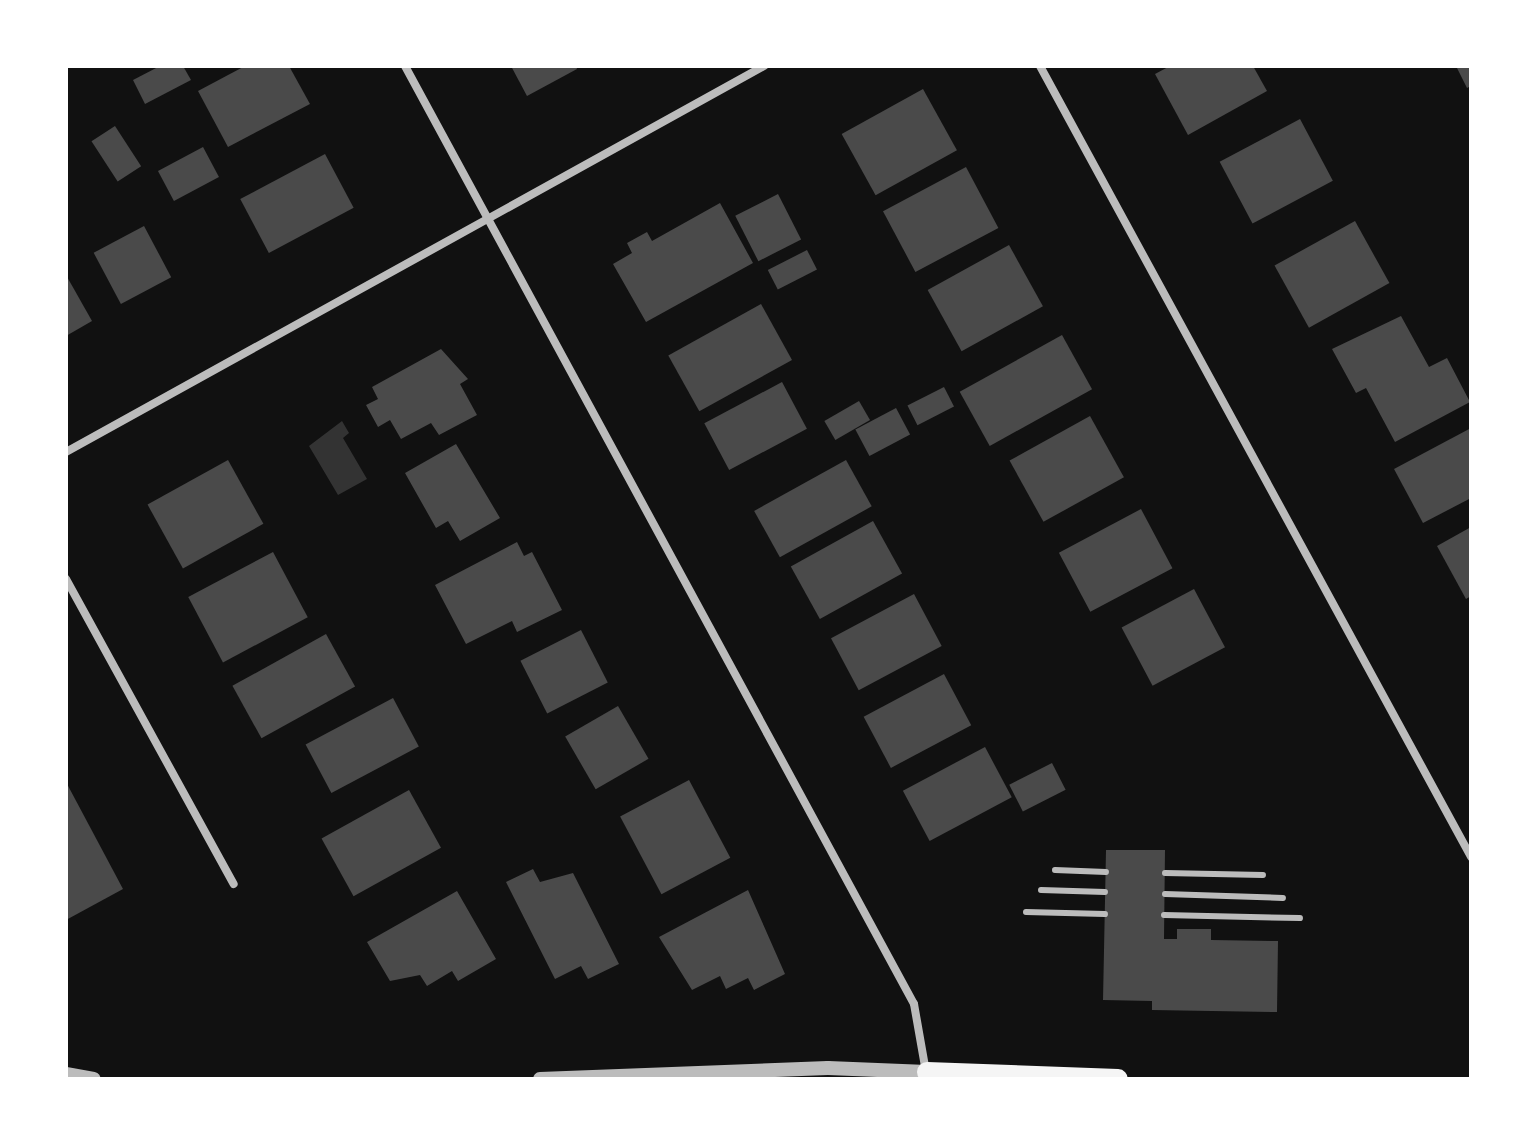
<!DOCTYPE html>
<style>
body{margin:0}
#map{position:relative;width:1537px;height:1145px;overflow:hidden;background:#111;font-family:"Fira Sans Condensed",sans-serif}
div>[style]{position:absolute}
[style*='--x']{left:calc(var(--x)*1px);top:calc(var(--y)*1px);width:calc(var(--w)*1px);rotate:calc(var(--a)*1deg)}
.water>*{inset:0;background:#333}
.building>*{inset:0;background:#4a4a4a;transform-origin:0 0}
.service>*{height:6px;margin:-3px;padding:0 3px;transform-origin:3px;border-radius:3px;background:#bcbcbc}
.minor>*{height:8px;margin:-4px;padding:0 4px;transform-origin:4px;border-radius:4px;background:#bcbcbc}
.tertiary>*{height:14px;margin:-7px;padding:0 7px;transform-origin:7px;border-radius:7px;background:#bcbcbc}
.primary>*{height:20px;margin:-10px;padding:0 10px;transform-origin:10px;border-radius:10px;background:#f5f5f5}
span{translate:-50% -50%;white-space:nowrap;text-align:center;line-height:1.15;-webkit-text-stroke:6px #fff;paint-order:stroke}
.frame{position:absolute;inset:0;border:68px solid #fff;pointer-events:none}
</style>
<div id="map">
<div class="water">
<div style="clip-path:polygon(342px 421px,349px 433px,343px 438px,367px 479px,338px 495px,309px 446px)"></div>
</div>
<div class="building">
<div style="clip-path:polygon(160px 66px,183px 66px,191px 80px,145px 104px,133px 80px)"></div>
<div style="clip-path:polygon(245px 66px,289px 66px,310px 104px,228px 147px,198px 91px)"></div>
<div style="clip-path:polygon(511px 66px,576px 66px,577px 69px,527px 96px)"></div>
<div style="clip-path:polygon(1170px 66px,1253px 66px,1267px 91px,1188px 135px,1155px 74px)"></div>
<div style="clip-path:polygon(1456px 66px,1471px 66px,1471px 86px,1467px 88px)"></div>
<div style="left:923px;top:89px;width:70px;height:93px;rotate:61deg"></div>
<div style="left:1300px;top:119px;width:70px;height:91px;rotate:62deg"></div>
<div style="left:115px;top:126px;width:48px;height:28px;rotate:57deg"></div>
<div style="left:203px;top:147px;width:34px;height:51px;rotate:62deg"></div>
<div style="left:325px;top:154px;width:61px;height:96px;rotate:62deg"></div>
<div style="left:966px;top:167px;width:69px;height:94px;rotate:62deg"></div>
<div style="left:778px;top:194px;width:51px;height:48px;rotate:63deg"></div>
<div style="clip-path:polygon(720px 203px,753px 263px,646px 322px,613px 264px,632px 253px,627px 243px,647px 232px,652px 241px)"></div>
<div style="left:1355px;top:221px;width:71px;height:92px;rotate:61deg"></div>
<div style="left:144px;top:226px;width:58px;height:57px;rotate:62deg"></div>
<div style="left:1009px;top:245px;width:70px;height:93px;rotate:61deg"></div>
<div style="left:807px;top:250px;width:22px;height:44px;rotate:63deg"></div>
<div style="clip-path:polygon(66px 275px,92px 321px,66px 336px)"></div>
<div style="left:761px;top:304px;width:64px;height:106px;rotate:61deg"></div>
<div style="clip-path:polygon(1401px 316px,1429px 367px,1447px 358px,1470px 402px,1395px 442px,1366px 388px,1356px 393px,1332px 349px)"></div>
<div style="left:1062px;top:335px;width:62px;height:117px;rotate:61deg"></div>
<div style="clip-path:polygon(441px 349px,468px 379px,460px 384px,477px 415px,439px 435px,431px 423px,401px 439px,390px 420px,378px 427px,366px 405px,378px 399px,372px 387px)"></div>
<div style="left:782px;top:382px;width:53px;height:88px;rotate:62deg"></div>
<div style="left:944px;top:387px;width:22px;height:41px;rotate:63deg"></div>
<div style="left:859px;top:401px;width:22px;height:40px;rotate:60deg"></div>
<div style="left:896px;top:408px;width:30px;height:46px;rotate:62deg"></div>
<div style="left:1090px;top:416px;width:70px;height:92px;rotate:61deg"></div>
<div style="clip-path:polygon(1471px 428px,1471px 498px,1423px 523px,1394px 469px)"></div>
<div style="clip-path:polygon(456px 444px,500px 518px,460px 541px,448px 521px,436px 528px,405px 473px)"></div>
<div style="left:228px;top:460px;width:73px;height:92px;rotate:61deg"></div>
<div style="left:846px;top:460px;width:53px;height:105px;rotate:61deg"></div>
<div style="left:1141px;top:509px;width:67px;height:93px;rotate:62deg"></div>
<div style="left:873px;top:521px;width:60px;height:94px;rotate:61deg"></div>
<div style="clip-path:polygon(1471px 527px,1471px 596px,1466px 599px,1437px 546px)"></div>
<div style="clip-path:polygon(517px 542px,524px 556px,532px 552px,562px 610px,517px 632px,512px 621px,466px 644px,435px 585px)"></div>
<div style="left:273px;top:552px;width:74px;height:96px;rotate:62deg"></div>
<div style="left:1194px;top:589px;width:66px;height:82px;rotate:62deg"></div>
<div style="left:914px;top:594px;width:59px;height:94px;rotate:62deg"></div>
<div style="left:581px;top:630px;width:59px;height:68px;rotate:63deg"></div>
<div style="left:326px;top:634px;width:60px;height:107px;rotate:61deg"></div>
<div style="left:944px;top:674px;width:58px;height:91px;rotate:62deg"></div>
<div style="left:393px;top:698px;width:55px;height:99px;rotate:62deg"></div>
<div style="left:618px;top:706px;width:61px;height:61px;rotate:60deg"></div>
<div style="left:985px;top:747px;width:57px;height:93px;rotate:62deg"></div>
<div style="left:1052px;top:763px;width:30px;height:48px;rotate:63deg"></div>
<div style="left:689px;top:780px;width:88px;height:78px;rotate:62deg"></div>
<div style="clip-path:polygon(66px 782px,123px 889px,66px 920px)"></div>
<div style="left:409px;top:790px;width:66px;height:100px;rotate:61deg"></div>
<div style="clip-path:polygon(1106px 850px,1165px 850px,1164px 939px,1177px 939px,1177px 929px,1211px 929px,1211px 940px,1278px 941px,1277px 1012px,1152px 1010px,1152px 1001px,1103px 1000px)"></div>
<div style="clip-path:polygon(533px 869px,540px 882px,573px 873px,619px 964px,588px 979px,581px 966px,555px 979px,506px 882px)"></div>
<div style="clip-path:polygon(748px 890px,785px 974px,754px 990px,748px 978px,726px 989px,720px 976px,692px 990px,659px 937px)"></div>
<div style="clip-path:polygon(457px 891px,496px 959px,458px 981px,452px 971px,427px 986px,420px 975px,390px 981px,367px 942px)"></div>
</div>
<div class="service">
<div style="--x:1055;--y:870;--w:51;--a:2.2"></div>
<div style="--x:1165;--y:873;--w:98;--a:1.2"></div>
<div style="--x:1041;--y:890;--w:64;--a:1.8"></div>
<div style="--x:1165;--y:894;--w:118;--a:1.9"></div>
<div style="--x:1026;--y:912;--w:79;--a:1.5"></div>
<div style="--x:1164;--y:915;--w:136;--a:1.3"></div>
</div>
<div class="minor">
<div style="--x:405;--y:66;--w:1067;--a:61.51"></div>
<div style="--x:914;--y:1004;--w:69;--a:80"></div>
<div style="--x:1040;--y:66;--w:901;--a:61.41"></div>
<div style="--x:66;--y:452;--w:798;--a:-28.94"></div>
<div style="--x:66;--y:579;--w:348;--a:61.2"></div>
</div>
<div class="tertiary">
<div style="--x:66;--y:1074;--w:28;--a:10"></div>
<div style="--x:540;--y:1079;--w:288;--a:-2.2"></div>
<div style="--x:828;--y:1068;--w:99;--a:2.3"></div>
</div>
<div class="primary">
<div style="--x:927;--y:1072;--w:191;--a:2.1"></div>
</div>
<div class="frame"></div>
</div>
